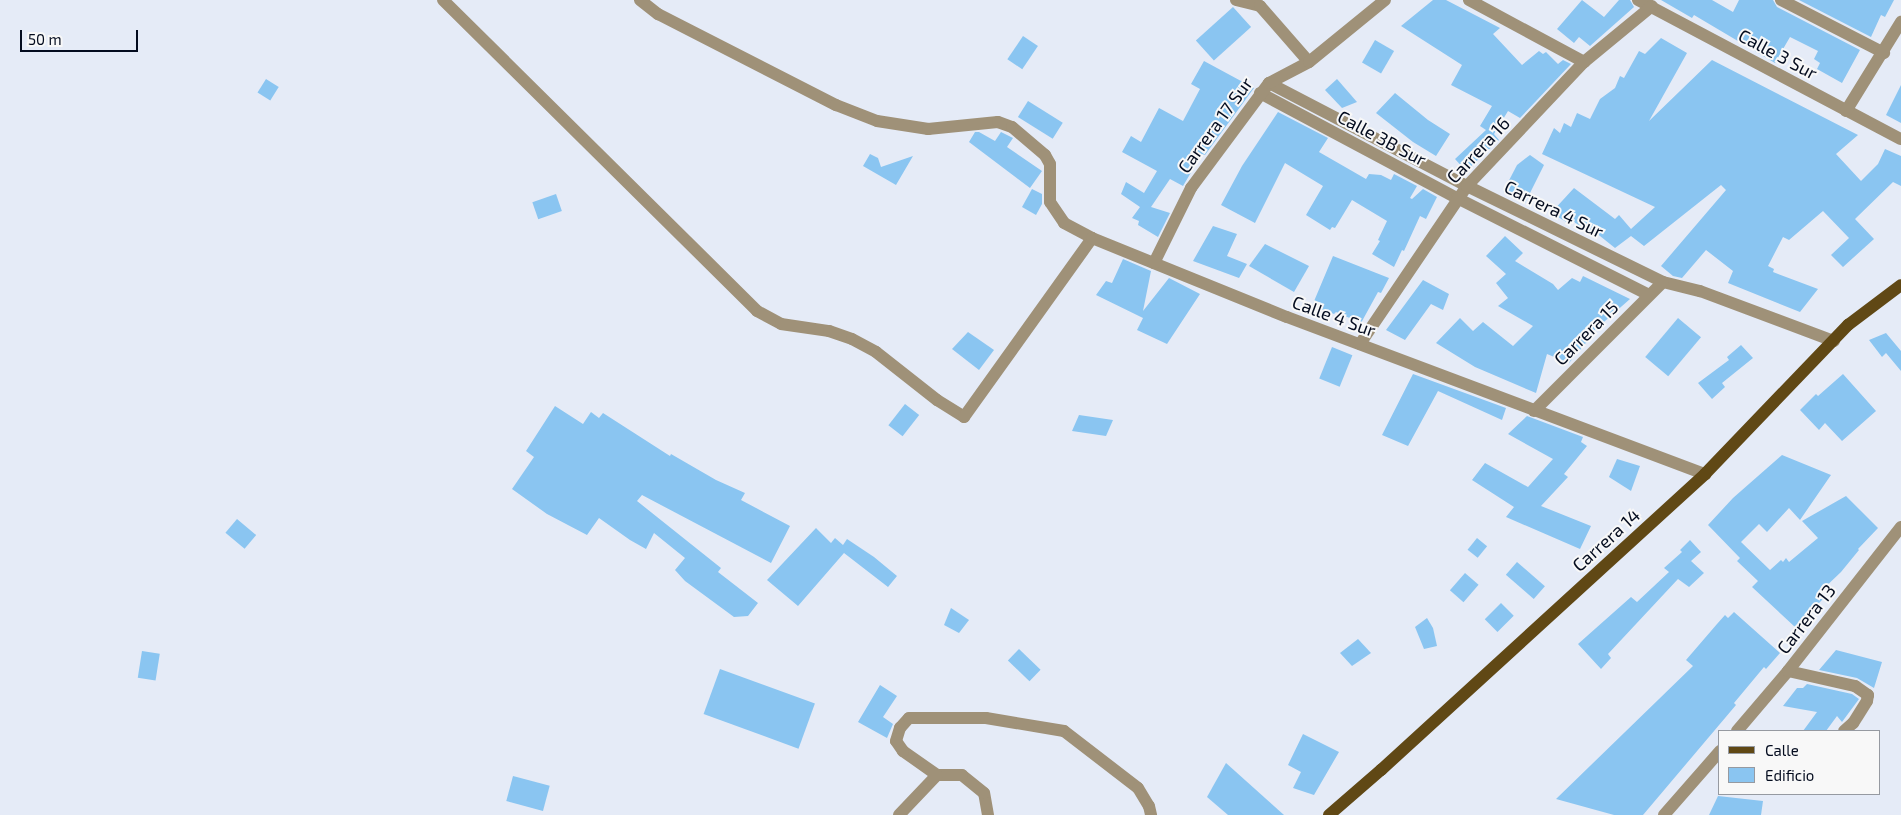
<!DOCTYPE html>
<style>
body{margin:0}
#map{position:relative;width:1901px;height:815px;overflow:hidden;background:#e5ebf7;font-family:"Exo 2",sans-serif}
div>[style]{position:absolute}
[style*='--x']{left:calc(var(--x)*1px);top:calc(var(--y)*1px);width:calc(var(--w)*1px);rotate:calc(var(--a)*1deg)}
.building>*{inset:0;background:#8ac5f1;transform-origin:0 0}
.minor>*{height:12px;margin:-6px;padding:0 6px;transform-origin:6px;border-radius:6px;background:#9f9178}
.primary>*{height:12px;margin:-6px;padding:0 6px;transform-origin:6px;border-radius:6px;background:#604815}
span{translate:-50% -50%;white-space:nowrap;text-align:center;line-height:1.15;-webkit-text-stroke:4px #f8f8f8;paint-order:stroke}
.street-label{font-size:18px;color:#040c1f}
.legend{position:absolute;left:1718px;top:730px;width:162px;height:65px;box-sizing:border-box;background:#f8f8f8;border:1px solid #969aa1;margin:0;padding:6px 9px;list-style:none;font-size:15px;color:#040c1f}
.legend li{display:flex;align-items:center;gap:10px;height:25px}
.legend b{width:25px;border:1px solid #969aa1}
.scale{position:absolute;left:20px;top:30px;width:118px;height:22px;box-sizing:border-box;border:2px solid #040c1f;border-top:0;padding-left:6px;font-size:15px;line-height:18px;white-space:nowrap;color:#040c1f;-webkit-text-stroke:4px #f8f8f8;paint-order:stroke}
</style>
<div id="map">
<div class="building">
<div style="clip-path:polygon(1433px 0,1446px 0,1500px 28px,1493px 34px,1522px 65px,1539px 51px,1543px 54px,1546px 52px,1558px 64px,1563px 60px,1571px 64px,1520px 118px,1508px 111px,1494px 134px,1499px 140px,1466px 171px,1455px 159px,1486px 130px,1480px 126px,1492px 106px,1451px 85px,1462px 65px,1401px 26px)"></div>
<div style="clip-path:polygon(1582px 0,1604px 17px,1619px 0,1630px 0,1634px 7px,1590px 46px,1579px 37px,1574px 43px,1557px 29px)"></div>
<div style="clip-path:polygon(1661px 0,1712px 0,1733px 12px,1739px 0,1773px 0,1777px 7px,1860px 50px,1842px 83px,1817px 69px,1820px 63px,1814px 59px,1818px 51px,1790px 37px,1775px 63px,1694px 15px,1692px 18px)"></div>
<div style="clip-path:polygon(1799px 0,1894px 0,1885px 17px,1881px 15px,1871px 37px)"></div>
<div style="left:1233px;top:7px;width:27px;height:50px;rotate:48deg"></div>
<div style="left:1023px;top:36px;width:18px;height:28px;rotate:34deg"></div>
<div style="clip-path:polygon(1661px 38px,1687px 53px,1649px 121px,1712px 60px,1858px 135px,1836px 154px,1861px 181px,1878px 164px,1885px 149px,1901px 156px,1901px 186px,1893px 182px,1855px 219px,1874px 239px,1843px 267px,1831px 255px,1849px 238px,1823px 211px,1789px 240px,1783px 237px,1768px 266px,1774px 269px,1773px 272px,1818px 289px,1800px 312px,1728px 283px,1733px 271px,1706px 250px,1682px 278px,1673px 276px,1661px 266px,1726px 190px,1721px 185px,1644px 246px,1631px 236px,1615px 248px,1595px 232px,1592px 235px,1583px 227px,1580px 229px,1573px 220px,1570px 224px,1551px 213px,1574px 188px,1615px 219px,1619px 215px,1631px 229px,1655px 207px,1542px 154px,1554px 128px,1560px 133px,1564px 123px,1571px 127px,1577px 113px,1590px 119px,1600px 99px,1615px 88px,1620px 76px,1624px 78px,1639px 51px,1645px 54px)"></div>
<div style="left:1375px;top:40px;width:22px;height:26px;rotate:30deg"></div>
<div style="clip-path:polygon(1204px 61px,1254px 88px,1205px 155px,1202px 154px,1183px 186px,1170px 179px,1151px 207px,1170px 213px,1158px 237px,1138px 225px,1139px 221px,1132px 218px,1140px 207px,1121px 194px,1126px 182px,1144px 193px,1157px 171px,1122px 152px,1131px 136px,1141px 142px,1159px 108px,1183px 121px,1200px 89px,1191px 84px)"></div>
<div style="left:266px;top:79px;width:15px;height:16px;rotate:32deg"></div>
<div style="clip-path:polygon(1337px 79px,1357px 102px,1342px 108px,1325px 90px)"></div>
<div style="clip-path:polygon(1901px 85px,1901px 123px,1886px 115px)"></div>
<div style="clip-path:polygon(1395px 93px,1428px 120px,1450px 134px,1436px 156px,1413px 142px,1376px 113px)"></div>
<div style="left:1028px;top:101px;width:41px;height:19px;rotate:32deg"></div>
<div style="clip-path:polygon(1278px 112px,1328px 138px,1319px 152px,1366px 179px,1369px 174px,1381px 175px,1391px 180px,1394px 174px,1417px 186px,1410px 198px,1412px 199px,1423px 189px,1437px 197px,1426px 219px,1420px 216px,1404px 251px,1402px 250px,1394px 267px,1372px 254px,1380px 241px,1378px 240px,1387px 221px,1352px 200px,1335px 228px,1332px 227px,1330px 230px,1306px 215px,1323px 186px,1285px 163px,1255px 223px,1221px 205px,1242px 166px)"></div>
<div style="clip-path:polygon(975px 132px,979px 132px,995px 141px,1001px 132px,1013px 138px,1007px 147px,1042px 171px,1030px 188px,969px 142px)"></div>
<div style="clip-path:polygon(870px 154px,878px 158px,881px 167px,913px 156px,896px 185px,863px 166px)"></div>
<div style="clip-path:polygon(1530px 155px,1544px 165px,1525px 203px,1503px 192px,1517px 165px)"></div>
<div style="clip-path:polygon(1032px 189px,1042px 194px,1042px 204px,1036px 215px,1022px 207px)"></div>
<div style="left:556px;top:194px;width:18px;height:25px;rotate:71deg"></div>
<div style="clip-path:polygon(1213px 226px,1237px 234px,1227px 256px,1247px 264px,1239px 278px,1193px 261px)"></div>
<div style="clip-path:polygon(1505px 236px,1523px 253px,1515px 261px,1553px 284px,1558px 290px,1572px 278px,1580px 282px,1583px 276px,1630px 299px,1588px 336px,1590px 338px,1569px 363px,1547px 354px,1536px 393px,1475px 367px,1436px 343px,1460px 318px,1473px 331px,1483px 322px,1513px 346px,1533px 326px,1498px 306px,1508px 298px,1496px 283px,1506px 274px,1486px 256px)"></div>
<div style="clip-path:polygon(1265px 244px,1309px 266px,1294px 292px,1249px 266px)"></div>
<div style="clip-path:polygon(1333px 256px,1389px 278px,1381px 293px,1378px 292px,1361px 323px,1336px 312px,1334px 314px,1312px 306px)"></div>
<div style="clip-path:polygon(1123px 259px,1151px 271px,1143px 311px,1169px 278px,1200px 294px,1167px 344px,1137px 330px,1143px 318px,1096px 295px,1106px 281px,1112px 283px)"></div>
<div style="clip-path:polygon(1423px 280px,1449px 294px,1443px 310px,1431px 304px,1405px 340px,1386px 330px)"></div>
<div style="left:1678px;top:318px;width:30px;height:51px;rotate:40deg"></div>
<div style="clip-path:polygon(968px 332px,994px 350px,979px 370px,952px 349px)"></div>
<div style="clip-path:polygon(1886px 333px,1901px 351px,1901px 371px,1886px 353px,1882px 357px,1869px 340px)"></div>
<div style="clip-path:polygon(1741px 345px,1753px 358px,1722px 383px,1725px 387px,1712px 399px,1698px 383px,1729px 360px,1727px 357px)"></div>
<div style="left:1332px;top:347px;width:22px;height:34px;rotate:22deg"></div>
<div style="clip-path:polygon(1413px 374px,1506px 408px,1502px 420px,1438px 391px,1408px 446px,1382px 435px)"></div>
<div style="clip-path:polygon(1843px 374px,1876px 411px,1842px 441px,1825px 423px,1819px 430px,1800px 410px,1816px 394px,1818px 396px)"></div>
<div style="left:905px;top:404px;width:18px;height:27px;rotate:38deg"></div>
<div style="clip-path:polygon(555px 406px,583px 424px,591px 412px,599px 418px,603px 413px,670px 456px,671px 454px,716px 480px,745px 493px,741px 500px,790px 526px,771px 563px,642px 495px,637px 501px,721px 568px,718px 572px,758px 603px,748px 616px,734px 617px,685px 581px,675px 570px,685px 558px,654px 533px,646px 549px,630px 540px,599px 518px,587px 535px,547px 514px,512px 489px,534px 457px,526px 451px)"></div>
<div style="clip-path:polygon(1079px 415px,1113px 420px,1106px 436px,1072px 431px)"></div>
<div style="clip-path:polygon(1527px 416px,1583px 437px,1581px 442px,1587px 446px,1564px 474px,1568px 477px,1541px 506px,1591px 526px,1580px 549px,1506px 517px,1514px 507px,1472px 480px,1485px 463px,1528px 487px,1553px 459px,1508px 434px)"></div>
<div style="clip-path:polygon(1782px 455px,1831px 475px,1800px 520px,1789px 508px,1767px 532px,1759px 524px,1741px 542px,1770px 570px,1781px 560px,1783px 562px,1786px 558px,1789px 562px,1818px 538px,1802px 521px,1846px 496px,1878px 528px,1858px 549px,1859px 550px,1841px 572px,1820px 592px,1825px 597px,1795px 627px,1752px 587px,1758px 581px,1737px 561px,1740px 558px,1708px 525px,1733px 498px)"></div>
<div style="clip-path:polygon(1617px 459px,1640px 466px,1631px 491px,1609px 477px)"></div>
<div style="left:237px;top:519px;width:25px;height:18px;rotate:40deg"></div>
<div style="clip-path:polygon(816px 528px,831px 543px,835px 538px,843px 545px,847px 539px,874px 557px,897px 576px,888px 587px,844px 553px,798px 606px,767px 580px)"></div>
<div style="left:1477px;top:538px;width:13px;height:15px;rotate:39deg"></div>
<div style="clip-path:polygon(1690px 540px,1701px 552px,1691px 561px,1704px 573px,1689px 587px,1678px 579px,1608px 654px,1611px 658px,1601px 669px,1578px 644px,1631px 597px,1637px 602px,1669px 572px,1664px 568px,1682px 552px,1680px 550px)"></div>
<div style="left:1517px;top:562px;width:37px;height:17px;rotate:41deg"></div>
<div style="left:1465px;top:573px;width:18px;height:23px;rotate:41deg"></div>
<div style="left:1501px;top:603px;width:18px;height:23px;rotate:45deg"></div>
<div style="clip-path:polygon(951px 608px,969px 620px,959px 633px,944px 625px)"></div>
<div style="clip-path:polygon(1734px 612px,1780px 653px,1766px 669px,1764px 667px,1734px 703px,1736px 705px,1643px 815px,1614px 815px,1556px 799px,1693px 666px,1686px 660px,1717px 624px,1725px 615px,1728px 618px)"></div>
<div style="clip-path:polygon(1427px 618px,1433px 628px,1437px 646px,1424px 649px,1415px 627px)"></div>
<div style="clip-path:polygon(1358px 639px,1371px 653px,1352px 666px,1340px 653px)"></div>
<div style="left:1019px;top:649px;width:30px;height:16px;rotate:44deg"></div>
<div style="clip-path:polygon(1836px 650px,1882px 662px,1874px 688px,1857px 678px,1819px 670px)"></div>
<div style="left:142px;top:651px;width:18px;height:27px;rotate:9deg"></div>
<div style="left:720px;top:669px;width:101px;height:48px;rotate:20deg"></div>
<div style="clip-path:polygon(1807px 684px,1852px 694px,1859px 699px,1842px 722px,1837px 716px,1826px 731px,1803px 731px,1817px 712px,1783px 706px,1797px 688px,1803px 688px)"></div>
<div style="clip-path:polygon(880px 685px,897px 696px,883px 717px,893px 724px,887px 738px,858px 722px)"></div>
<div style="clip-path:polygon(1303px 734px,1339px 752px,1314px 795px,1293px 788px,1301px 772px,1288px 765px)"></div>
<div style="clip-path:polygon(1226px 763px,1284px 815px,1228px 815px,1207px 797px)"></div>
<div style="left:513px;top:776px;width:38px;height:26px;rotate:15deg"></div>
<div style="clip-path:polygon(1718px 796px,1763px 801px,1761px 815px,1709px 815px)"></div>
</div>
<div class="minor">
<div style="--x:443;--y:0;--w:442;--a:44.7"></div>
<div style="--x:757;--y:311;--w:27;--a:28"></div>
<div style="--x:781;--y:324;--w:49;--a:8.3"></div>
<div style="--x:829;--y:331;--w:24;--a:19"></div>
<div style="--x:852;--y:339;--w:27;--a:28"></div>
<div style="--x:876;--y:352;--w:78;--a:38.2"></div>
<div style="--x:937;--y:400;--w:32;--a:32"></div>
<div style="--x:964;--y:417;--w:220;--a:-54.4"></div>
<div style="--x:640;--y:0;--w:23;--a:38"></div>
<div style="--x:658;--y:14;--w:200;--a:27.1"></div>
<div style="--x:836;--y:105;--w:44;--a:21.3"></div>
<div style="--x:877;--y:121;--w:52;--a:8.9"></div>
<div style="--x:928;--y:129;--w:70;--a:-5.7"></div>
<div style="--x:998;--y:122;--w:15;--a:20"></div>
<div style="--x:1012;--y:127;--w:43;--a:40.3"></div>
<div style="--x:1045;--y:155;--w:10;--a:61"></div>
<div style="--x:1050;--y:164;--w:38;--a:90"></div>
<div style="--x:1050;--y:202;--w:25;--a:56"></div>
<div style="--x:1064;--y:223;--w:32;--a:28"></div>
<div style="--x:1092;--y:238;--w:210;--a:22.1"></div>
<div style="--x:1287;--y:317;--w:447;--a:20.6"></div>
<div style="--x:1236;--y:0;--w:25;--a:14"></div>
<div style="--x:1260;--y:6;--w:74;--a:48.8"></div>
<div style="--x:1469;--y:0;--w:131;--a:28.3"></div>
<div style="--x:1638;--y:0;--w:297;--a:27.9"></div>
<div style="--x:1781;--y:0;--w:116;--a:27.2"></div>
<div style="--x:1269;--y:83;--w:223;--a:27.5"></div>
<div style="--x:1467;--y:186;--w:218;--a:26.1"></div>
<div style="--x:1663;--y:282;--w:38;--a:14"></div>
<div style="--x:1700;--y:291;--w:143;--a:20.5"></div>
<div style="--x:1260;--y:93;--w:223;--a:28.1"></div>
<div style="--x:1457;--y:198;--w:215;--a:26.8"></div>
<div style="--x:1846;--y:111;--w:105;--a:-58.3"></div>
<div style="--x:1154;--y:263;--w:84;--a:-63.7"></div>
<div style="--x:1191;--y:188;--w:131;--a:-53.4"></div>
<div style="--x:1269;--y:83;--w:45;--a:-27.7"></div>
<div style="--x:1309;--y:62;--w:98;--a:-39.2"></div>
<div style="--x:1360;--y:344;--w:191;--a:-55.9"></div>
<div style="--x:1467;--y:186;--w:170;--a:-46.7"></div>
<div style="--x:1584;--y:62;--w:88;--a:-39.5"></div>
<div style="--x:1534;--y:411;--w:182;--a:-45"></div>
<div style="--x:1788;--y:671;--w:69;--a:12.6"></div>
<div style="--x:1855;--y:686;--w:16;--a:35"></div>
<div style="--x:1868;--y:695;--w:6;--a:99"></div>
<div style="--x:1867;--y:701;--w:26;--a:122"></div>
<div style="--x:1853;--y:723;--w:12;--a:138"></div>
<div style="--x:1737;--y:731;--w:79;--a:-49.6"></div>
<div style="--x:1788;--y:671;--w:183;--a:-51.9"></div>
<div style="--x:899;--y:815;--w:55;--a:-46.5"></div>
<div style="--x:988;--y:815;--w:22;--a:-100"></div>
<div style="--x:984;--y:793;--w:28;--a:-141"></div>
<div style="--x:962;--y:775;--w:25;--a:180"></div>
<div style="--x:937;--y:775;--w:42;--a:-144.8"></div>
<div style="--x:903;--y:751;--w:12;--a:-125"></div>
<div style="--x:896;--y:741;--w:14;--a:-73"></div>
<div style="--x:900;--y:728;--w:13;--a:-48"></div>
<div style="--x:909;--y:718;--w:77;--a:0"></div>
<div style="--x:986;--y:718;--w:79;--a:9.5"></div>
<div style="--x:1064;--y:731;--w:93;--a:37.6"></div>
<div style="--x:1138;--y:788;--w:21;--a:59"></div>
<div style="--x:1149;--y:806;--w:9;--a:77"></div>
<div style="--x:1664;--y:815;--w:85;--a:-48.8"></div>
</div>
<div class="primary">
<div style="--x:1329;--y:815;--w:69;--a:-40.9"></div>
<div style="--x:1381;--y:770;--w:439;--a:-42.4"></div>
<div style="--x:1705;--y:474;--w:207;--a:-46.2"></div>
<div style="--x:1848;--y:325;--w:66;--a:-37"></div>
</div>
<div class="street-label">
<span style="left:1778px;top:54px;rotate:28deg">Calle 3 Sur</span>
<span style="left:1215px;top:125px;rotate:-54deg">Carrera 17 Sur</span>
<span style="left:1382px;top:138px;rotate:28deg">Calle 3B Sur</span>
<span style="left:1478px;top:150px;rotate:-47deg">Carrera 16</span>
<span style="left:1554px;top:209px;rotate:26deg">Carrera 4 Sur</span>
<span style="left:1334px;top:316px;rotate:20deg">Calle 4 Sur</span>
<span style="left:1586px;top:333px;rotate:-45deg">Carrera 15</span>
<span style="left:1606px;top:540px;rotate:-42deg">Carrera 14</span>
<span style="left:1806px;top:619px;rotate:-52deg">Carrera 13</span>
</div>
<ul class="legend">
<li><b style="height:6px;background:#604815"></b>Calle</li>
<li><b style="height:14px;background:#8ac5f1"></b>Edificio</li>
</ul>
<div class="scale">50 m</div>
</div>
